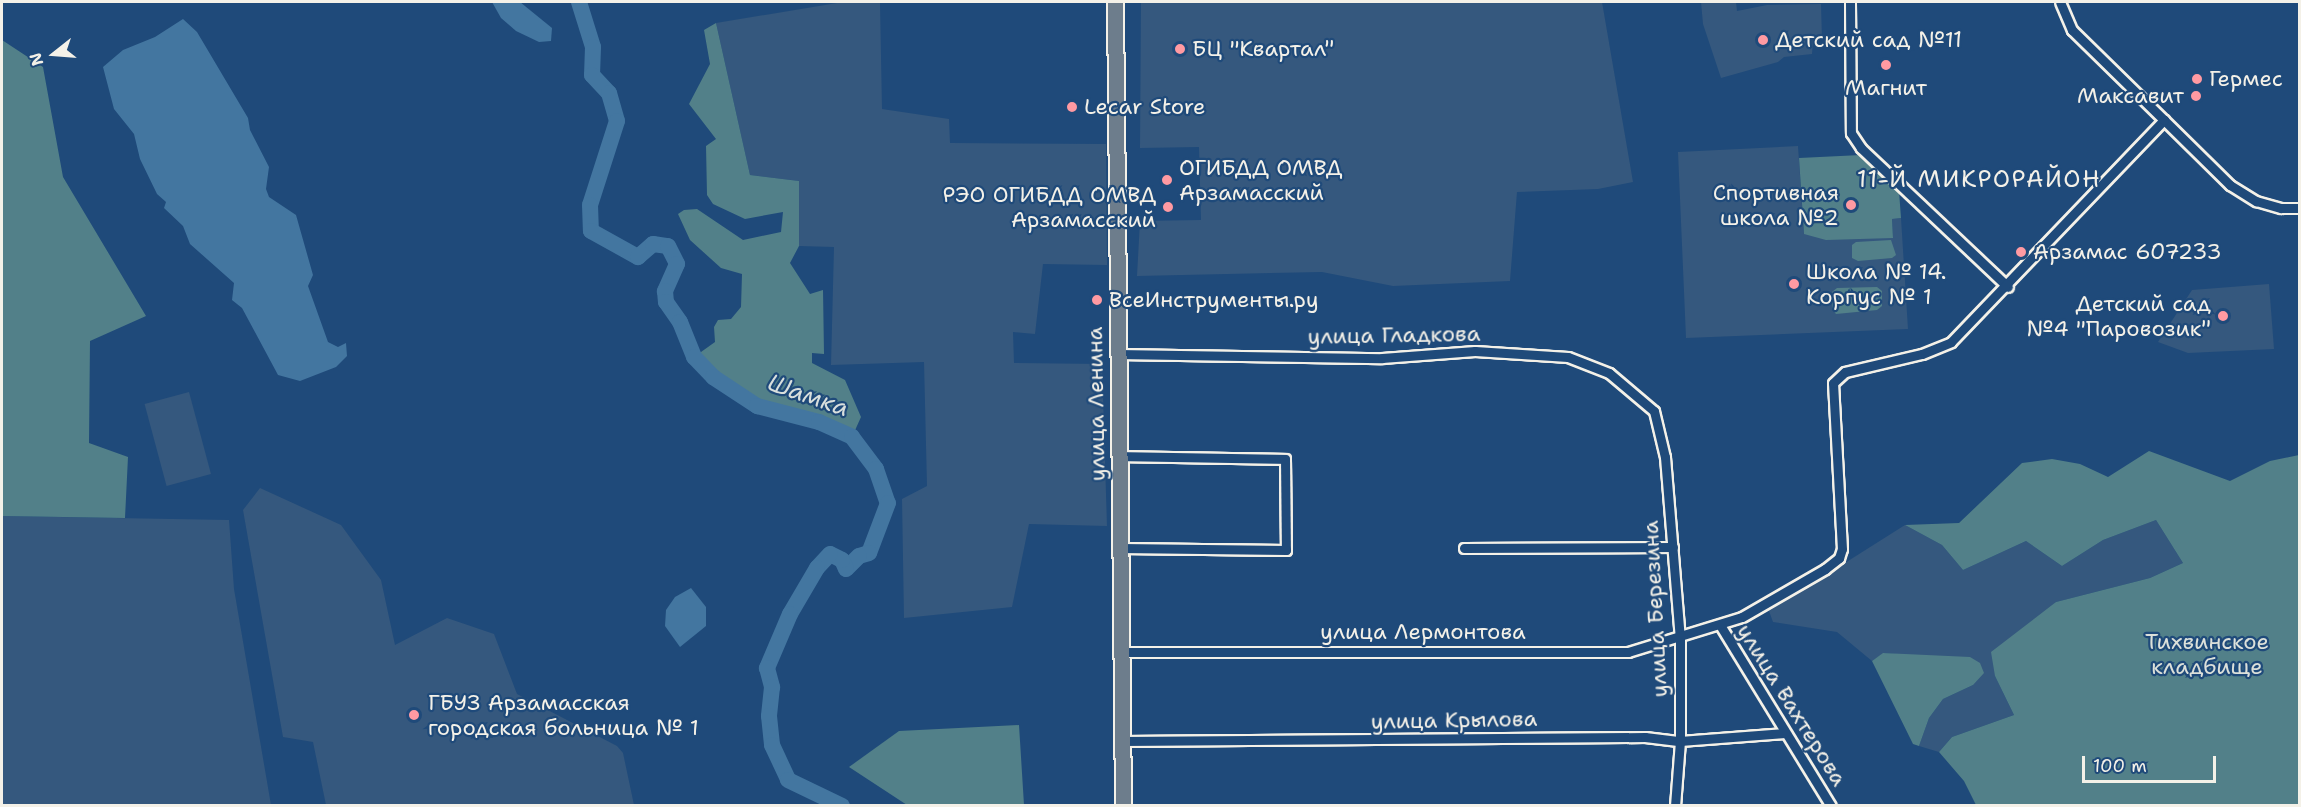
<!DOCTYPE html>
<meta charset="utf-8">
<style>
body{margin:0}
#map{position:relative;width:2301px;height:807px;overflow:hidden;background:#1f4a7a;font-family:"Shantell Sans",sans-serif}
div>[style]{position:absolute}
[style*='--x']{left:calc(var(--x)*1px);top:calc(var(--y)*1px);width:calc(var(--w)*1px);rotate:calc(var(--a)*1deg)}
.built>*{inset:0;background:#35587e;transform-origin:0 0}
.green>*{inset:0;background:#528089}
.water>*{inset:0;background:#4376a0}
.river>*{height:16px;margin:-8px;padding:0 8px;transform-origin:8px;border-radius:8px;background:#4376a0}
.roads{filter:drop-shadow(2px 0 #f4f1e8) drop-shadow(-2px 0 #f4f1e8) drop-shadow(0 2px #f4f1e8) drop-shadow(0 -2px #f4f1e8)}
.minor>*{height:9px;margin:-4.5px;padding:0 4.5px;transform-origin:4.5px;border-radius:4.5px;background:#1f4a7a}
.primary>*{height:15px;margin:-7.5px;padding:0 7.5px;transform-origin:7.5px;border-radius:7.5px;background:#6d7d8c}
.dots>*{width:16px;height:16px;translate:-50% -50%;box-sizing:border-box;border:3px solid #1f4a7a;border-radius:50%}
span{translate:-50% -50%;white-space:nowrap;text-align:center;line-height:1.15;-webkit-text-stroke:4.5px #1f4a7a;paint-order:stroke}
.poi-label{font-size:22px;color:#f4f1e8}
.left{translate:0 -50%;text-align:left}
.right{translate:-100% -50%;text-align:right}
.street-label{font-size:22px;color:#f4f1e8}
.park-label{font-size:22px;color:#dce0da}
.neighbourhood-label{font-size:24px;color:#f4f1e8;letter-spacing:1.5px}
.water-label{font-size:24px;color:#d9dfdd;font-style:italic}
.frame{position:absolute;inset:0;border:3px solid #f4f1e8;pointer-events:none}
.north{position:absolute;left:24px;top:24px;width:60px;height:60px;-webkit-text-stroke:4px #1f4a7a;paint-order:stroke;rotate:253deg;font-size:16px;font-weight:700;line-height:24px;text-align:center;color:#f4f1e8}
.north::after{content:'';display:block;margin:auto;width:21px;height:27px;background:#f4f1e8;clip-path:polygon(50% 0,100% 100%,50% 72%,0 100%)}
.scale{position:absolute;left:2082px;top:756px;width:134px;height:27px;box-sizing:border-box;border:3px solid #f4f1e8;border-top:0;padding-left:8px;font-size:18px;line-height:21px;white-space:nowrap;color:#f4f1e8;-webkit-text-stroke:4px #1f4a7a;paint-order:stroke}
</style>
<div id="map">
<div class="built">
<div style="clip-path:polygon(843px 2px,880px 3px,882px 109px,949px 119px,950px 143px,1106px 144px,1107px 265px,1043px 264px,1035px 334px,1013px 332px,1014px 363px,1102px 364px,1107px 526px,1029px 524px,1012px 607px,904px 618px,902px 499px,927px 486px,924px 362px,831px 365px,834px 247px,799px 246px,799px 181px,750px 175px,716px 23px)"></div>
<div style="clip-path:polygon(1141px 2px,1602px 2px,1633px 182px,1598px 189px,1517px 192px,1510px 281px,1393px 286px,1322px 272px,1137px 276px,1140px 221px,1201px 220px,1199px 147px,1140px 148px)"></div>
<div style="clip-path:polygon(1701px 2px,1736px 2px,1737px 11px,1767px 5px,1821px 4px,1822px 39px,1813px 41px,1812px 54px,1784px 57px,1778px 62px,1721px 78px,1703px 24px)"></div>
<div style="clip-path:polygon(1798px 146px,1804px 234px,1893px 238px,1892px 219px,1901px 218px,1908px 329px,1686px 338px,1678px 152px)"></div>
<div style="clip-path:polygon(2269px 284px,2274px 349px,2188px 353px,2158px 342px,2192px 290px)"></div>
<div style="left:189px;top:392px;width:85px;height:46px;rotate:75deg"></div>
<div style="clip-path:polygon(260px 488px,341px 525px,381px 580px,395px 645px,447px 618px,494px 634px,517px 694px,617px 746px,623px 753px,634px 805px,326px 805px,313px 742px,283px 737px,243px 510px)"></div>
<div style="clip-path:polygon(2px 516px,229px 520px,234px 589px,271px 805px,2px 806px)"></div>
<div style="clip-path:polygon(2156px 520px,2183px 563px,2150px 578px,2056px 602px,1995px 676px,2014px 715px,1952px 737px,1939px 752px,1919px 746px,1929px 718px,1943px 699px,1973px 685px,1907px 655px,1884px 653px,1872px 661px,1837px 632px,1773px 622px,1769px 611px,1905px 525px,1942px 545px,1963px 570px,2026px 541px,2062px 566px,2103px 540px)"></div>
</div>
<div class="green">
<div style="clip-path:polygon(716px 23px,750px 175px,799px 181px,799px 246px,790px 263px,810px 294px,823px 290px,824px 354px,812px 353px,812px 363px,845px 380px,861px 417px,852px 437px,819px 422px,757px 406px,713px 377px,694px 357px,715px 342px,714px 327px,718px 320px,731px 319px,741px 307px,742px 274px,721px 268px,690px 240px,678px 214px,684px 210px,697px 209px,743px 240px,781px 232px,783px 212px,745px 219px,713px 204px,707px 195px,706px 146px,716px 139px,689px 104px,710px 64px,704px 30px)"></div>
<div style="clip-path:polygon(2px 40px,43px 67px,63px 177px,146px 316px,90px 341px,89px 443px,128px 457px,125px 518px,2px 516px)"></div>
<div style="clip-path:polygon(1861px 155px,1899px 191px,1901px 218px,1892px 219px,1893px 238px,1826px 240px,1804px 234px,1799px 158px)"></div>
<div style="clip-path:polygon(1891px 240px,1896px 255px,1892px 258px,1858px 261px,1852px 258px,1852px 245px,1856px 242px)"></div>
<div style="clip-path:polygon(1877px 287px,1882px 291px,1882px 306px,1877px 310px,1836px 314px,1832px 309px,1832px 292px,1837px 288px)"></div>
<div style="clip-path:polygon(2149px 451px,2230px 481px,2270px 461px,2299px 455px,2299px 805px,1976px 805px,1964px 781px,1939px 752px,1952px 737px,2014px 715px,1995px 676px,1991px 652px,2056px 602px,2150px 578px,2183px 563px,2156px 520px,2103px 540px,2062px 566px,2026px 541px,1963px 570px,1942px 545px,1905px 525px,1959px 523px,2022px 463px,2052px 459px,2080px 464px,2108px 477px)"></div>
<div style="clip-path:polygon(1883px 653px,1970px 657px,1980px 663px,1984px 673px,1973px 685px,1943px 699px,1929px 718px,1919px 746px,1913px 744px,1872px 661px)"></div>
<div style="clip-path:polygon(1019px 725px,1024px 805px,907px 805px,849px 767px,899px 731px)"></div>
</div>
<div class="water">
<div style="clip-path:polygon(492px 2px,520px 2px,552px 28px,551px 41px,539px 42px,516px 31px,501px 18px)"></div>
<div style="clip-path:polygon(183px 19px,197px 32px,248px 118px,250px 130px,269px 167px,266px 189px,269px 197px,296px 215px,313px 275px,308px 286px,328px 342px,338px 347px,346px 343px,347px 356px,336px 367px,300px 381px,278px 375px,242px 308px,232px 300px,234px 283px,190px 244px,183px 226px,164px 208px,166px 202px,157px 194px,140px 159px,134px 134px,114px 109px,103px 67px,123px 50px,155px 37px)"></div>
<div style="clip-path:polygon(691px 588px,706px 607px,706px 626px,680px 647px,665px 626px,666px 610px,675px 597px)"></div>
</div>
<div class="river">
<div style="--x:579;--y:2;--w:47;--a:72.7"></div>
<div style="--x:593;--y:47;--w:28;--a:92"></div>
<div style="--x:592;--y:75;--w:25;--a:47"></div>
<div style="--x:609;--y:93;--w:29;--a:74"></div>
<div style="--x:617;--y:121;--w:88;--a:107.8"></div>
<div style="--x:590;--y:205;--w:26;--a:88"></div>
<div style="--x:591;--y:231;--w:54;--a:29"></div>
<div style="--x:638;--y:257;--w:20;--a:-41"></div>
<div style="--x:653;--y:244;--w:15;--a:8"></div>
<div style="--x:668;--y:246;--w:20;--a:63"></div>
<div style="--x:677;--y:264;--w:30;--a:114"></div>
<div style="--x:665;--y:291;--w:11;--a:85"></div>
<div style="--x:666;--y:302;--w:24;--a:55"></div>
<div style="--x:680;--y:322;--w:38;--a:68"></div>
<div style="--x:694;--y:357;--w:28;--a:46"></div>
<div style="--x:713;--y:377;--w:53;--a:33.4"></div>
<div style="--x:757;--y:406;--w:64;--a:14.5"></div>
<div style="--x:819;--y:422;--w:36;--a:24"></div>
<div style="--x:852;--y:437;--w:40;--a:53"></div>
<div style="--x:876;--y:469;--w:36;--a:71"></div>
<div style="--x:888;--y:503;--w:53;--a:110.8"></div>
<div style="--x:869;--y:553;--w:10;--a:163"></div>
<div style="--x:859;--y:556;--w:18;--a:135"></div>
<div style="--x:846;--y:569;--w:10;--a:-114"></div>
<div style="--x:842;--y:560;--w:13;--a:-153"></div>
<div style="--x:830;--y:554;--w:19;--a:133"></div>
<div style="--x:817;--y:568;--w:53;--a:120.4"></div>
<div style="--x:790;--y:614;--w:59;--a:113.1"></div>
<div style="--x:767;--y:668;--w:20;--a:75"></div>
<div style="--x:772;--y:687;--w:29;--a:96"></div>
<div style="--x:769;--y:716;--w:29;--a:84"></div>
<div style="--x:772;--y:745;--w:38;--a:65"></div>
<div style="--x:788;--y:780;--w:60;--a:25.7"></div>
</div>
<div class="roads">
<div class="minor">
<div style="--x:1850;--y:2;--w:131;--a:89.6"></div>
<div style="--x:1851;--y:133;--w:18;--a:56"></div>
<div style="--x:1861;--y:148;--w:202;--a:43.4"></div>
<div style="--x:2164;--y:120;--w:93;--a:44.6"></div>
<div style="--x:2230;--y:185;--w:31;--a:32"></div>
<div style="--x:2256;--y:201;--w:26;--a:16"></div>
<div style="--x:2281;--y:208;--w:19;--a:0"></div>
<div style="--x:1117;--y:354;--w:265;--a:0.9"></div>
<div style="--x:1382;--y:358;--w:93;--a:-4.3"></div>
<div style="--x:1475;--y:351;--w:93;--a:3.7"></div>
<div style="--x:1568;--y:357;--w:44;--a:21.3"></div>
<div style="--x:1609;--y:373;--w:59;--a:40.2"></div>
<div style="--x:1654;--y:411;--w:47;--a:76.6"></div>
<div style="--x:1665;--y:457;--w:182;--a:85.3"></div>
<div style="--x:1680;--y:638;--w:103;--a:90"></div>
<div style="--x:1680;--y:741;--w:65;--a:94.4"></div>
<div style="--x:1119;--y:456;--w:166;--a:1"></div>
<div style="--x:1285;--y:459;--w:91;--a:89.4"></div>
<div style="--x:1286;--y:550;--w:166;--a:-179.3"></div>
<div style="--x:1464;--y:548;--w:209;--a:-0.3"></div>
<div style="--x:1720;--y:625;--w:212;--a:58.5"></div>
<div style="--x:1122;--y:652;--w:506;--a:0"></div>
<div style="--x:1628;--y:652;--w:119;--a:-17.1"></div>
<div style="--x:1742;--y:617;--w:96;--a:-30"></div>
<div style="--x:1825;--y:569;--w:18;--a:-38"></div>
<div style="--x:1839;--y:558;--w:9;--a:-72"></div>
<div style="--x:1842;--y:549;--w:166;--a:-93.1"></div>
<div style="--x:1833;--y:383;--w:16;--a:-43"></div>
<div style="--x:1845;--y:372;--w:79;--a:-13.2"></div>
<div style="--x:1922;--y:354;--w:31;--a:-22"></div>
<div style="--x:1951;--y:342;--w:308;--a:-46.2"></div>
<div style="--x:2164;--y:120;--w:129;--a:-135.6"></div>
<div style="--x:2072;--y:30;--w:30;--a:-113"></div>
<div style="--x:1123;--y:741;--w:522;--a:-0.44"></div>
<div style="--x:1645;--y:737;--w:35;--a:7"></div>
<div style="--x:1680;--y:741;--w:105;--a:-4.4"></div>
</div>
<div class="primary">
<div style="--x:1115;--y:2;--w:804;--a:89.43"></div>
</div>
</div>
<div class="dots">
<div style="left:1763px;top:40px;background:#ff9aa2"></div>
<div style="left:1180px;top:49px;background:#ff9aa2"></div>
<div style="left:1886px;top:65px;background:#ff9aa2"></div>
<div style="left:2197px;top:79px;background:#ff9aa2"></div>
<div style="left:2196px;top:96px;background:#ff9aa2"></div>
<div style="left:1072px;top:107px;background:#ff9aa2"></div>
<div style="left:1167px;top:180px;background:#ff9aa2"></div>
<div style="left:1851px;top:205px;background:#ff9aa2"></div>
<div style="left:1168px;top:207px;background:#ff9aa2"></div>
<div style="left:2021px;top:252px;background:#ff9aa2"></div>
<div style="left:1794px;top:284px;background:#ff9aa2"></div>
<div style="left:1097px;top:300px;background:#ff9aa2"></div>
<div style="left:2223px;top:316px;background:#ff9aa2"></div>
<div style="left:414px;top:715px;background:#ff9aa2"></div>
</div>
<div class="poi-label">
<span class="left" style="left:1775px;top:40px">Детский сад №11</span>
<span class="left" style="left:1192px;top:49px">БЦ "Квартал"</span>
<span class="left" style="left:2209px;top:79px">Гермес</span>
<span style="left:1886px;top:88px">Магнит</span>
<span class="right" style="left:2184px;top:96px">Максавит</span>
<span class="left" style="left:1084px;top:107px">Lecar Store</span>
<span class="left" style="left:1179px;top:180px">ОГИБДД ОМВД<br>Арзамасский</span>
<span class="right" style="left:1839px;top:205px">Спортивная<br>школа №2</span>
<span class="right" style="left:1156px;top:207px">РЭО ОГИБДД ОМВД<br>Арзамасский</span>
<span class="left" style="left:2033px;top:252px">Арзамас 607233</span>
<span class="left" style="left:1806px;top:284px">Школа № 14.<br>Корпус № 1</span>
<span class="left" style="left:1109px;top:300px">ВсеИнструменты.ру</span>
<span class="right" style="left:2211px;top:316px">Детский сад<br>№4 "Паровозик"</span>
<span class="left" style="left:428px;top:715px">ГБУЗ Арзамасская<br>городская больница № 1</span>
</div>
<div class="street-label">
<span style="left:1394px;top:335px;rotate:-1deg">улица Гладкова</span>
<span style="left:1096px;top:404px;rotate:-91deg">улица Ленина</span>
<span style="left:1655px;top:609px;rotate:-93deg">улица Березина</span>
<span style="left:1423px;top:632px">улица Лермонтова</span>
<span style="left:1792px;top:705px;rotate:58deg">улица Вахтерова</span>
<span style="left:1454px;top:720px;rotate:-1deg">улица Крылова</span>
</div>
<div class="park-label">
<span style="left:2207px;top:654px">Тихвинское<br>кладбище</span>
</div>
<div class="neighbourhood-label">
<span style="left:1979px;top:180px">11-Й МИКРОРАЙОН</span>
</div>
<div class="water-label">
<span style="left:808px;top:396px;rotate:19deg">Шамка</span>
</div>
<div class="frame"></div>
<div class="north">N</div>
<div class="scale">100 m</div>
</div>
